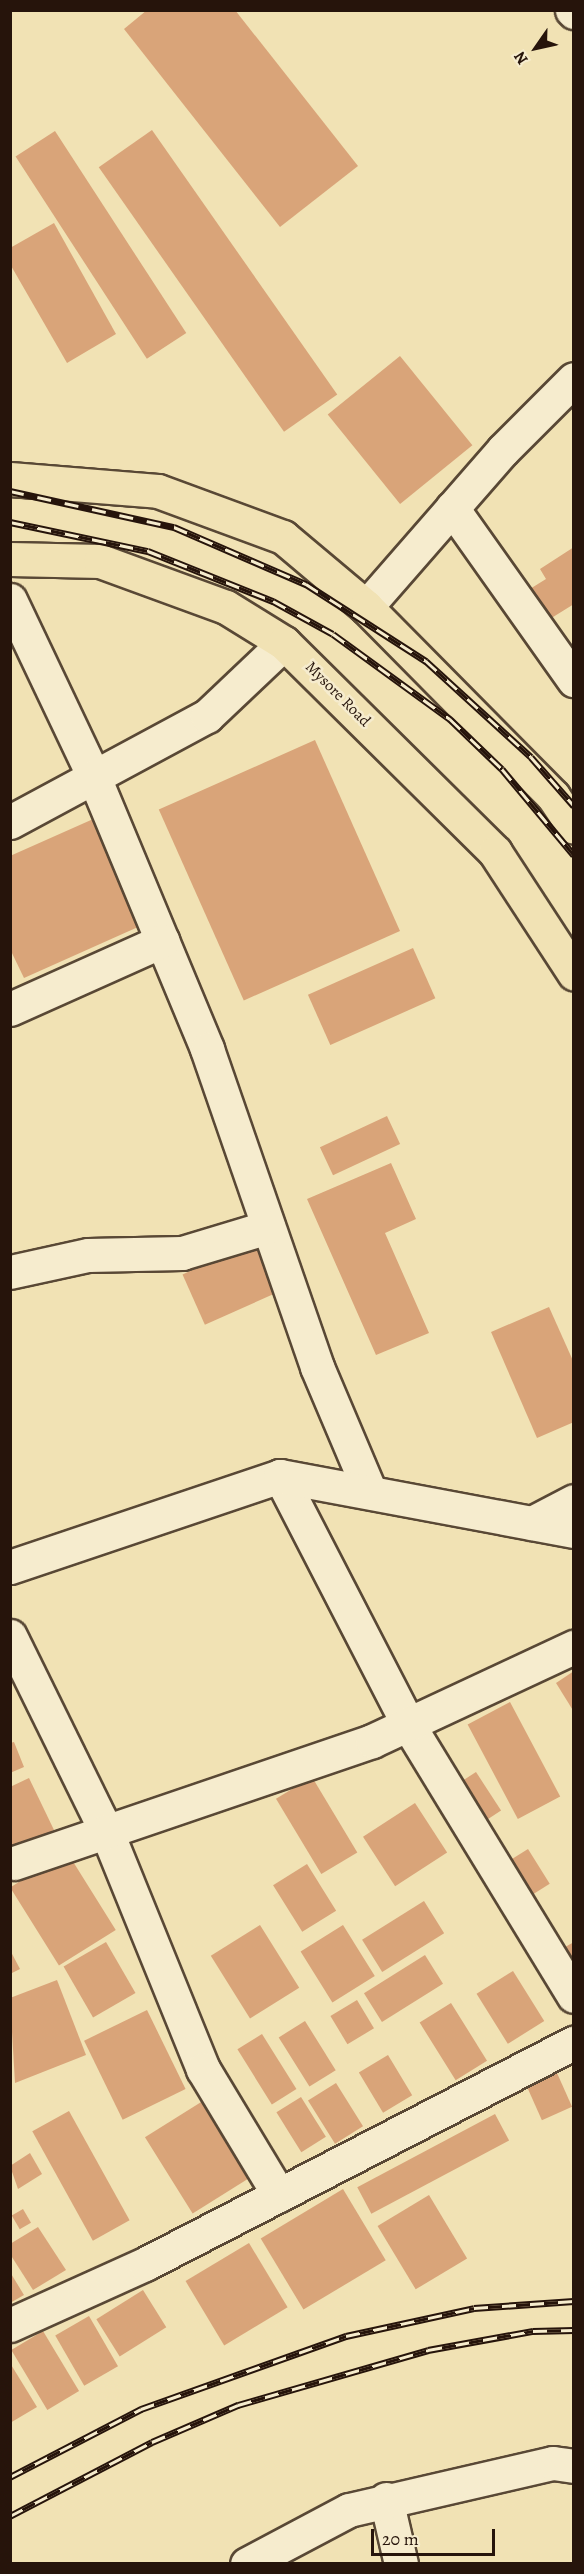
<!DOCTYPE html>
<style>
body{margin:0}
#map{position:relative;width:584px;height:2574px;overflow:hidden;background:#f1e2b4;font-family:Alegreya,serif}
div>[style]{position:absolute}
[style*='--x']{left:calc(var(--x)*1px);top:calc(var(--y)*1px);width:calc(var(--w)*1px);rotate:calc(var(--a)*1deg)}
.building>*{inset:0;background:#d9a479;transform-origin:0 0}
.roads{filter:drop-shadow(2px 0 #594835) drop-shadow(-2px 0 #594835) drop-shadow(0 2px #594835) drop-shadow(0 -2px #594835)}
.minor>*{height:33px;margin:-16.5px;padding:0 16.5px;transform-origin:16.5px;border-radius:16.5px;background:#f6ecce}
.highway>*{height:33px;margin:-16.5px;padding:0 16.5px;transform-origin:16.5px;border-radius:16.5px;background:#f1e2b4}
.rail>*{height:7px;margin-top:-3.5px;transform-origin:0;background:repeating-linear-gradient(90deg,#f6ecce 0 14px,#26140b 0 28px);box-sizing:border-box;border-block:2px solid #26140b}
span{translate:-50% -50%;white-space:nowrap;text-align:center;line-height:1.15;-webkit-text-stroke:5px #f6ecce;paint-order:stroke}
.street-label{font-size:16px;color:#26140b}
.frame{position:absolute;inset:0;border:12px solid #26140b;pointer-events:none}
.north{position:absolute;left:506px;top:18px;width:60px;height:60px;-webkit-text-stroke:4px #f6ecce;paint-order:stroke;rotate:236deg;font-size:16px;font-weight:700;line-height:24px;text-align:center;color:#26140b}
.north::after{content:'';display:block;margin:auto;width:21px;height:27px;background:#26140b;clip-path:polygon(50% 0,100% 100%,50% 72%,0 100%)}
.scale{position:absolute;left:371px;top:2529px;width:124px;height:27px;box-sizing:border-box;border:3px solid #26140b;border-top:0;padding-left:8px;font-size:18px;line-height:21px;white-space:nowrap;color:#26140b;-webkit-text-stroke:4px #f6ecce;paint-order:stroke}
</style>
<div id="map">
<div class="building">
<div style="clip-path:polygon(147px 10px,235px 10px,358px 166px,280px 227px,124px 29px)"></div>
<div style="left:152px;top:130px;width:323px;height:65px;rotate:55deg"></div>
<div style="left:55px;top:131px;width:241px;height:47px;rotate:57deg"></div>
<div style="clip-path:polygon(54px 223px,116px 334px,67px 363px,10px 264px,10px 248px)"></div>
<div style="left:400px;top:356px;width:115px;height:93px;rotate:51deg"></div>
<div style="clip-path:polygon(574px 547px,574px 604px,545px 622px,525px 592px,546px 579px,540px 569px)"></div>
<div style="left:315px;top:740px;width:209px;height:171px;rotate:66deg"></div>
<div style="clip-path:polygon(100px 816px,147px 923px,24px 978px,10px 949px,10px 856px)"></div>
<div style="left:413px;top:948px;width:55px;height:115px;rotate:66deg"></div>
<div style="left:387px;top:1116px;width:31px;height:74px;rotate:65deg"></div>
<div style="clip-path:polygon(391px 1163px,416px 1219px,385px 1233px,429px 1333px,376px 1355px,307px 1199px)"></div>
<div style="left:262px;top:1239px;width:55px;height:87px;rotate:66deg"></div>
<div style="clip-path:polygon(549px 1307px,574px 1363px,574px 1422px,537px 1438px,491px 1332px)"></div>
<div style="clip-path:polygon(574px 1671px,574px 1712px,556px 1683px)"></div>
<div style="left:510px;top:1702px;width:107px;height:48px;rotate:62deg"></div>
<div style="clip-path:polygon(14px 1742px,24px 1767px,10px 1773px,10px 1743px)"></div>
<div style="left:476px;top:1772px;width:46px;height:30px;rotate:57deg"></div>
<div style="left:312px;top:1777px;width:88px;height:42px;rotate:59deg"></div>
<div style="clip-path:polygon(29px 1778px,54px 1830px,10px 1851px,10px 1787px)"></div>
<div style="left:415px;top:1803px;width:59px;height:62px;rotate:57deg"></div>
<div style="left:528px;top:1849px;width:41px;height:37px;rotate:58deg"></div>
<div style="left:67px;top:1852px;width:92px;height:67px;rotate:58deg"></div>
<div style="left:307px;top:1864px;width:55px;height:40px;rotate:58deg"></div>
<div style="left:424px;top:1901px;width:38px;height:73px;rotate:58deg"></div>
<div style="left:260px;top:1925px;width:74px;height:58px;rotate:58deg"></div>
<div style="left:343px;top:1925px;width:60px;height:50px;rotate:58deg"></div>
<div style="left:106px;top:1942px;width:59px;height:49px;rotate:60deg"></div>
<div style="clip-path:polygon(574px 1942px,574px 1991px,551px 1955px)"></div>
<div style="clip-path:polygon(10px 1950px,20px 1969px,10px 1974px)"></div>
<div style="left:425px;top:1955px;width:34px;height:72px;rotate:58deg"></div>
<div style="left:513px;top:1971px;width:59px;height:43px;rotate:58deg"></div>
<div style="clip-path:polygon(57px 1980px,86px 2055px,15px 2083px,10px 1998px)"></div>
<div style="left:357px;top:2000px;width:33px;height:31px;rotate:59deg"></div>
<div style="left:451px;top:2003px;width:68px;height:37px;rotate:58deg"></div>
<div style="left:147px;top:2010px;width:88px;height:70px;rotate:64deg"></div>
<div style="left:305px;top:2021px;width:58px;height:31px;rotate:58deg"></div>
<div style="left:262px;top:2034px;width:65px;height:29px;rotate:58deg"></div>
<div style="left:388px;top:2055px;width:47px;height:34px;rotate:59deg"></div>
<div style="left:557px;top:2073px;width:37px;height:33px;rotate:66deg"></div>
<div style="left:336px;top:2083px;width:51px;height:33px;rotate:58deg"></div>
<div style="left:301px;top:2097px;width:47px;height:29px;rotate:58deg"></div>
<div style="left:206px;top:2099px;width:90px;height:72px;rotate:58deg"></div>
<div style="left:69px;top:2111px;width:125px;height:42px;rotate:61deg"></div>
<div style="left:495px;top:2114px;width:30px;height:156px;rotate:62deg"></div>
<div style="clip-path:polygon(30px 2153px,42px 2174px,18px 2189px,10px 2166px)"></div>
<div style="left:343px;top:2189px;width:83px;height:96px;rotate:59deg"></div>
<div style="left:429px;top:2195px;width:74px;height:60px;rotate:59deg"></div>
<div style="left:23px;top:2209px;width:16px;height:13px;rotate:60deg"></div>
<div style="clip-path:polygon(38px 2227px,66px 2270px,33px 2290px,10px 2254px,10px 2244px)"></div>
<div style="left:249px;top:2243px;width:75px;height:74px;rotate:59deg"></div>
<div style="clip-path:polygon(10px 2272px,24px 2295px,10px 2303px)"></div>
<div style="left:143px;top:2290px;width:44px;height:55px;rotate:58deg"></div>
<div style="left:89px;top:2316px;width:58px;height:39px;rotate:60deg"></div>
<div style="left:43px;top:2331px;width:70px;height:37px;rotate:59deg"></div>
<div style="clip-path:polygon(10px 2363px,37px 2407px,10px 2423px)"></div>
</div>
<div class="roads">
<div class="minor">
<div style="--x:572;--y:10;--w:3;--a:45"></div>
<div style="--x:452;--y:508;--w:211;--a:54.7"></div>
<div style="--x:10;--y:600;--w:196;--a:64.6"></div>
<div style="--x:94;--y:777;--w:295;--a:67.4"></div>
<div style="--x:207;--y:1049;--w:336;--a:70.9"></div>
<div style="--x:317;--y:1367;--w:136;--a:67"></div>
<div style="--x:366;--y:607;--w:208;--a:-48.9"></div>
<div style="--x:503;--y:450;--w:100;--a:-45"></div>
<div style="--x:10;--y:822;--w:224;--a:-28.3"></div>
<div style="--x:207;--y:716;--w:106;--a:-43.5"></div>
<div style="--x:10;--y:1009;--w:167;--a:-24.1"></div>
<div style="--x:10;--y:1272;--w:80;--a:-12.3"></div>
<div style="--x:88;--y:1255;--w:94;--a:-1.2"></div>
<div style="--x:182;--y:1253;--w:90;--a:-16.8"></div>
<div style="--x:280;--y:1476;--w:281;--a:62.7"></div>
<div style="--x:409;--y:1726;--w:316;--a:58.6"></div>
<div style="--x:532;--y:1523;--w:47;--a:-27.6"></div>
<div style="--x:10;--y:1567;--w:285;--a:-18.6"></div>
<div style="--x:280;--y:1476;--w:299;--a:10.6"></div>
<div style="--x:10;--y:1636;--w:222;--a:63.8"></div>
<div style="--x:108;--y:1835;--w:253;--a:67.9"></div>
<div style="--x:203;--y:2069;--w:147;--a:58.9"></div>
<div style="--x:14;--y:1863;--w:378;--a:-18.8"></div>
<div style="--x:372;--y:1741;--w:223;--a:-25"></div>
<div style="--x:10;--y:2325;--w:148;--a:-24.3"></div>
<div style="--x:145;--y:2264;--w:483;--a:-27.3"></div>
<div style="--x:386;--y:2499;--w:67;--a:77"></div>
<div style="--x:247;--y:2564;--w:115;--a:-27.9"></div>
<div style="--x:349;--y:2510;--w:209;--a:-13"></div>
<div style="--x:553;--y:2463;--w:21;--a:8"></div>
</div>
<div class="highway">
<div style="--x:10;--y:479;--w:148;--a:4.6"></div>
<div style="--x:158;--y:491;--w:133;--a:20.2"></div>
<div style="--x:283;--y:537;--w:109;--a:40.1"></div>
<div style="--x:366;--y:607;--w:266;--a:45.3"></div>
<div style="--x:553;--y:796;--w:37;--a:56"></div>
<div style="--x:10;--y:559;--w:90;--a:1.3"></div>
<div style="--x:100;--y:561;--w:134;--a:20.1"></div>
<div style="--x:226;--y:607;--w:68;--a:31.8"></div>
<div style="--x:284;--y:643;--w:297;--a:44.7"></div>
<div style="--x:495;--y:852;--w:145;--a:56.9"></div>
</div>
</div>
<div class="rail">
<div style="--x:10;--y:491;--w:168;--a:12.4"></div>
<div style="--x:174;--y:527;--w:144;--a:23.4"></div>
<div style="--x:306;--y:584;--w:143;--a:32.7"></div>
<div style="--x:426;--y:661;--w:142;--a:42.4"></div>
<div style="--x:531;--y:757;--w:65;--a:48.7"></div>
<div style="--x:10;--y:522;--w:141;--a:11.9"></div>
<div style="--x:148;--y:551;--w:135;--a:21.8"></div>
<div style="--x:273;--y:601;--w:68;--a:28.8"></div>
<div style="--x:333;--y:634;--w:145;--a:36"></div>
<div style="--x:450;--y:719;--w:72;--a:43.9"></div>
<div style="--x:502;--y:769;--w:112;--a:50.1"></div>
<div style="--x:10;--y:2477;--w:148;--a:-27.4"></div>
<div style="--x:141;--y:2409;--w:218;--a:-19.6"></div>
<div style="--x:346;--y:2336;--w:131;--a:-12.3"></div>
<div style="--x:474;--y:2308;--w:100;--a:-4"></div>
<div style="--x:10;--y:2516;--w:160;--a:-27.5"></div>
<div style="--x:152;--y:2442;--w:94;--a:-23.3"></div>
<div style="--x:238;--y:2405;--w:198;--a:-16.1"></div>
<div style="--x:428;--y:2350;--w:107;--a:-10.3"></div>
<div style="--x:533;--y:2331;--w:41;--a:-1.4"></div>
</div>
<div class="street-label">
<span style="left:338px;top:694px;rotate:45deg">Mysore Road</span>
</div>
<div class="frame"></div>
<div class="north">N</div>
<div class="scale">20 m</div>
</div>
